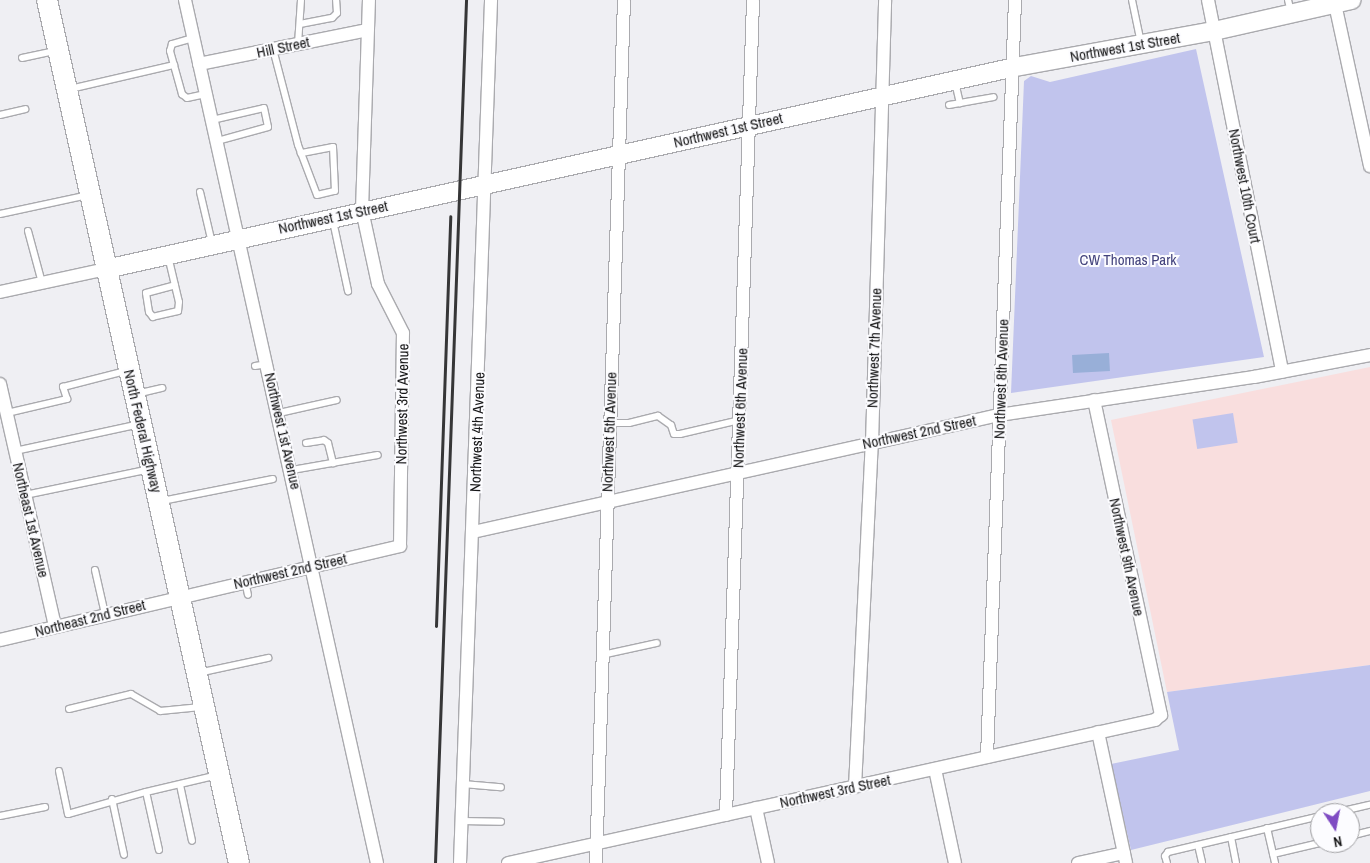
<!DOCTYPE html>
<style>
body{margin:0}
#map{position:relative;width:1370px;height:863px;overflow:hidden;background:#efeff3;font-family:"Archivo Narrow",sans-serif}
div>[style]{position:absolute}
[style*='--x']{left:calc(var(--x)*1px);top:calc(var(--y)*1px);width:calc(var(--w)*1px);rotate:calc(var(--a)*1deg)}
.education>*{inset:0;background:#f9dede}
.green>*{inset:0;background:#c1c4ed;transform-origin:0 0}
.water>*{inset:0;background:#98afd8;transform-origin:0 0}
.roads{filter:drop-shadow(1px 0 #aaaaae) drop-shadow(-1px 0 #aaaaae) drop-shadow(0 1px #aaaaae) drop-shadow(0 -1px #aaaaae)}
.lane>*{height:6px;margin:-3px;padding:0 3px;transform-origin:3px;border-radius:3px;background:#fff}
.street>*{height:12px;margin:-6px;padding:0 6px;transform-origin:6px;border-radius:6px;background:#fff}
.secondary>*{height:18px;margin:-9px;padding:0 9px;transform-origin:9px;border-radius:9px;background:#fff}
.primary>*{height:20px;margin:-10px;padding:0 10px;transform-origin:10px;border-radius:10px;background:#fff}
.rail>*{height:3px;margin:-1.5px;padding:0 1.5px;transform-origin:1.5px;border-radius:1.5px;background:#363637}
span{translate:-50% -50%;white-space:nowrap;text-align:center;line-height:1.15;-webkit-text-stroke:4px #fcfcff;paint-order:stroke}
.street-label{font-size:15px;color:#171718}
.park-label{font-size:15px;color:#42427c}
.north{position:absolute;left:1310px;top:803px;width:50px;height:50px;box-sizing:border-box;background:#fcfcff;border:1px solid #a0a0a3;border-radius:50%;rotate:169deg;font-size:14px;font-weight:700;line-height:20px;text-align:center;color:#171718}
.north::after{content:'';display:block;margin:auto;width:18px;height:22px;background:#7f4cc3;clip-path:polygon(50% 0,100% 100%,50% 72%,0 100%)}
</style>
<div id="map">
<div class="education">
<div style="clip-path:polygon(1370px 367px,1370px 665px,1167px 692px,1111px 420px)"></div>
</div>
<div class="green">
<div style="clip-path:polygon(1196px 49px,1264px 357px,1011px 393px,1024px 81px,1031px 76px,1050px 82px)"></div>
<div style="left:1233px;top:413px;width:30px;height:41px;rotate:81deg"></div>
<div style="clip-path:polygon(1370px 665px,1370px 791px,1131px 850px,1111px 764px,1179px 750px,1167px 692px)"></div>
</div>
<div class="water">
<div style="left:1109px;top:353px;width:18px;height:37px;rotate:87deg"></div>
</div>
<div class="roads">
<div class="lane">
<div style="--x:1132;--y:0;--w:44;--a:78.2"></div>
<div style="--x:1288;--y:0;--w:12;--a:76"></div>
<div style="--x:300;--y:24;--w:33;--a:-11"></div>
<div style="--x:332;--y:18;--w:7;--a:-45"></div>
<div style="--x:337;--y:13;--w:13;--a:-94"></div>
<div style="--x:193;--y:38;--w:22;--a:164"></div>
<div style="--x:172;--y:44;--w:7;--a:106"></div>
<div style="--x:170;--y:51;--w:45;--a:74.4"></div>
<div style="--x:182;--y:94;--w:6;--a:39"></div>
<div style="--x:187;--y:98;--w:19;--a:-12"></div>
<div style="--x:298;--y:44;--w:44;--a:-86.1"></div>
<div style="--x:273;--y:49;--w:99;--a:75.4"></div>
<div style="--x:298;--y:145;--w:53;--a:69.2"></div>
<div style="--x:317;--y:195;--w:18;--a:-13"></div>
<div style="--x:335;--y:191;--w:44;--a:-92.6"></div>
<div style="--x:333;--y:147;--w:33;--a:169"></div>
<div style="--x:22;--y:58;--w:34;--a:-12"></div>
<div style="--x:955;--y:82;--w:22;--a:77"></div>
<div style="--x:960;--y:103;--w:34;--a:-10"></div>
<div style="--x:70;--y:89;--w:107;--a:-13"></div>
<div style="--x:949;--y:105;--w:11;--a:-10"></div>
<div style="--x:0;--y:115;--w:26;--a:-13"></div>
<div style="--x:212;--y:120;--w:53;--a:-13"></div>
<div style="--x:264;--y:108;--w:19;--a:78"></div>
<div style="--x:268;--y:127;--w:53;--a:164.6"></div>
<div style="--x:200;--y:192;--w:52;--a:76.8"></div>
<div style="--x:0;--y:214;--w:91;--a:-12.1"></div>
<div style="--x:333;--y:221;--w:72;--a:77.9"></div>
<div style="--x:28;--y:231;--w:54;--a:74.9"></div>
<div style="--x:168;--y:256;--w:47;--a:76.6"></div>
<div style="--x:179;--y:302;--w:9;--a:96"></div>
<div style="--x:178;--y:311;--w:26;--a:167"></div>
<div style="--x:153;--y:317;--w:6;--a:-129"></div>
<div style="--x:149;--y:312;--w:19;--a:-99"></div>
<div style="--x:146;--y:293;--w:30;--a:-15"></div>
<div style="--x:255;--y:366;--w:12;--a:-9"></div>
<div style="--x:136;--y:394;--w:27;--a:-13"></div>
<div style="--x:7;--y:413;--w:62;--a:-13.1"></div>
<div style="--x:67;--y:399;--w:13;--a:-108"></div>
<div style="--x:63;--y:387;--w:65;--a:-14.3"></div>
<div style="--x:279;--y:413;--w:59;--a:-12.6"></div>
<div style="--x:609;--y:423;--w:20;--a:0"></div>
<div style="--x:629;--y:423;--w:30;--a:-14"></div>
<div style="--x:658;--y:416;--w:16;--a:35"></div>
<div style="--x:671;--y:425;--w:9;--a:72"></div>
<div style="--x:674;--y:434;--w:6;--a:0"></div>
<div style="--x:680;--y:434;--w:62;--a:-13.1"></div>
<div style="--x:306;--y:443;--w:18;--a:-9"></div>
<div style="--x:324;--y:440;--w:5;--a:37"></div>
<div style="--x:328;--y:443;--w:21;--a:76"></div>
<div style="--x:15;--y:451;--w:128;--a:-12.2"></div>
<div style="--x:292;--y:470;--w:87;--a:-9.9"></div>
<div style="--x:25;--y:495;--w:128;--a:-11.7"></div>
<div style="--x:162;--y:501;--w:113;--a:-11.2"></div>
<div style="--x:95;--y:570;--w:45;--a:77.2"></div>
<div style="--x:245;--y:581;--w:14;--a:78"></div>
<div style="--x:602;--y:655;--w:56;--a:-12.3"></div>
<div style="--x:198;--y:673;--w:72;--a:-12.1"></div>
<div style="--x:69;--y:709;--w:64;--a:-13.6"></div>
<div style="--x:131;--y:694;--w:34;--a:30"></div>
<div style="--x:160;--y:711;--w:41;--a:-5.6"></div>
<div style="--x:59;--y:771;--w:44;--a:78.2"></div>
<div style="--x:68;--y:814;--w:81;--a:-15.8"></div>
<div style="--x:463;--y:784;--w:38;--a:5"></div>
<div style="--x:180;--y:785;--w:57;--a:77.9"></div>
<div style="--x:112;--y:799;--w:57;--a:77.9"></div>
<div style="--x:1334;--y:813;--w:37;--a:-13"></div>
<div style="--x:0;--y:816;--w:46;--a:-11.3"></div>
<div style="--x:462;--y:821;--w:39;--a:1"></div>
<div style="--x:1267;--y:828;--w:36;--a:77"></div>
<div style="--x:1350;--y:836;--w:21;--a:-14"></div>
<div style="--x:1231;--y:837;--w:26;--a:79"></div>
<div style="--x:1198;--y:845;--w:18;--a:77"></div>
<div style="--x:159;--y:850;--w:59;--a:-102.6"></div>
<div style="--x:146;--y:792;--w:74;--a:-13.3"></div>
<div style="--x:1273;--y:854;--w:48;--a:-13.2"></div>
<div style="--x:1167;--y:863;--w:7;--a:-106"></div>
<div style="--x:1165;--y:856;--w:5;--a:-53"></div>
<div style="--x:1168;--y:852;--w:156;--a:-13.3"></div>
</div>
<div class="street">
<div style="--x:185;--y:0;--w:884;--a:77.46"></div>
<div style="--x:1208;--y:0;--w:379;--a:78.7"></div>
<div style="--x:1335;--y:4;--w:166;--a:77.8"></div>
<div style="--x:199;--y:64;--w:172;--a:-11.4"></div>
<div style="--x:0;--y:292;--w:108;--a:-12.2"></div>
<div style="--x:0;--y:384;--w:248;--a:77.2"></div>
<div style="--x:473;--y:532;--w:539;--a:-12.54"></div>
<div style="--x:999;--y:415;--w:258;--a:-8.5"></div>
<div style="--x:1254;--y:377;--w:118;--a:-10.7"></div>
<div style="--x:0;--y:640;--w:411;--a:-13.2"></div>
<div style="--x:400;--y:546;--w:213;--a:-89.2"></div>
<div style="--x:403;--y:333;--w:55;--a:-117"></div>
<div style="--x:378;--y:284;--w:76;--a:-102.2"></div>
<div style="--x:362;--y:210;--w:210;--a:-88.1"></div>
<div style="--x:1098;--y:732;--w:134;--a:77.9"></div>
<div style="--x:987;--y:757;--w:758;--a:-87.88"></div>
<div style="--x:935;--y:769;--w:96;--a:78"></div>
<div style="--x:855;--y:787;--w:344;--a:-87.2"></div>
<div style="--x:872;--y:443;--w:443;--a:-88.3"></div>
<div style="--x:756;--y:808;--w:56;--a:77.7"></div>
<div style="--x:726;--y:815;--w:815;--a:-88.1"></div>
<div style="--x:460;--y:863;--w:864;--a:-87.94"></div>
<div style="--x:508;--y:863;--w:663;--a:-12.46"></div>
<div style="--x:1155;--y:720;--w:8;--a:-40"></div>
<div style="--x:1161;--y:715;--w:322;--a:-102"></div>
<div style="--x:596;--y:863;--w:863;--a:-88.14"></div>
<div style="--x:1078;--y:863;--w:47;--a:-12.3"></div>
</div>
<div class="secondary">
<div style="--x:106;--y:269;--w:931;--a:-12.53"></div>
<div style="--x:1015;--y:67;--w:202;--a:-10.3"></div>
<div style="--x:1214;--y:31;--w:141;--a:-12.7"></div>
</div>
<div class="primary">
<div style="--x:47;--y:0;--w:884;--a:77.46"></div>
</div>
</div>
<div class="rail">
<div style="--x:436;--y:626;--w:410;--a:-88"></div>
<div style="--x:435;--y:863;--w:864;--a:-87.94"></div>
</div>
<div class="street-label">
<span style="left:283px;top:47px;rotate:-12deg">Hill Street</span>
<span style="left:1125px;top:47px;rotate:-10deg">Northwest 1st Street</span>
<span style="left:728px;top:130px;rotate:-13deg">Northwest 1st Street</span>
<span style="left:1245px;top:186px;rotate:79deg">Northwest 10th Court</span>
<span style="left:333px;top:217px;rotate:-12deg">Northwest 1st Street</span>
<span style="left:874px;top:348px;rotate:-88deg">Northwest 7th Avenue</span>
<span style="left:1001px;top:379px;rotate:-88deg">Northwest 8th Avenue</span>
<span style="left:402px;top:404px;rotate:-89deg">Northwest 3rd Avenue</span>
<span style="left:740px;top:408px;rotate:-88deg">Northwest 6th Avenue</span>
<span style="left:143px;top:431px;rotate:77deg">North Federal Highway</span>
<span style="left:283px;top:431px;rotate:77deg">Northwest 1st Avenue</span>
<span style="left:477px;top:432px;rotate:-88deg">Northwest 4th Avenue</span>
<span style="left:609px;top:432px;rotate:-88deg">Northwest 5th Avenue</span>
<span style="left:919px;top:432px;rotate:-12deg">Northwest 2nd Street</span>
<span style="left:31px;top:520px;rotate:77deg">Northeast 1st Avenue</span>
<span style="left:1127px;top:557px;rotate:78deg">Northwest 9th Avenue</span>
<span style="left:290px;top:571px;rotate:-13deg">Northwest 2nd Street</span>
<span style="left:90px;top:618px;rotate:-14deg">Northeast 2nd Street</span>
<span style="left:835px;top:791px;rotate:-12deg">Northwest 3rd Street</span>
</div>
<div class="park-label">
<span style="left:1128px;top:260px">CW Thomas Park</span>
</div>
<div class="north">N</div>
</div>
